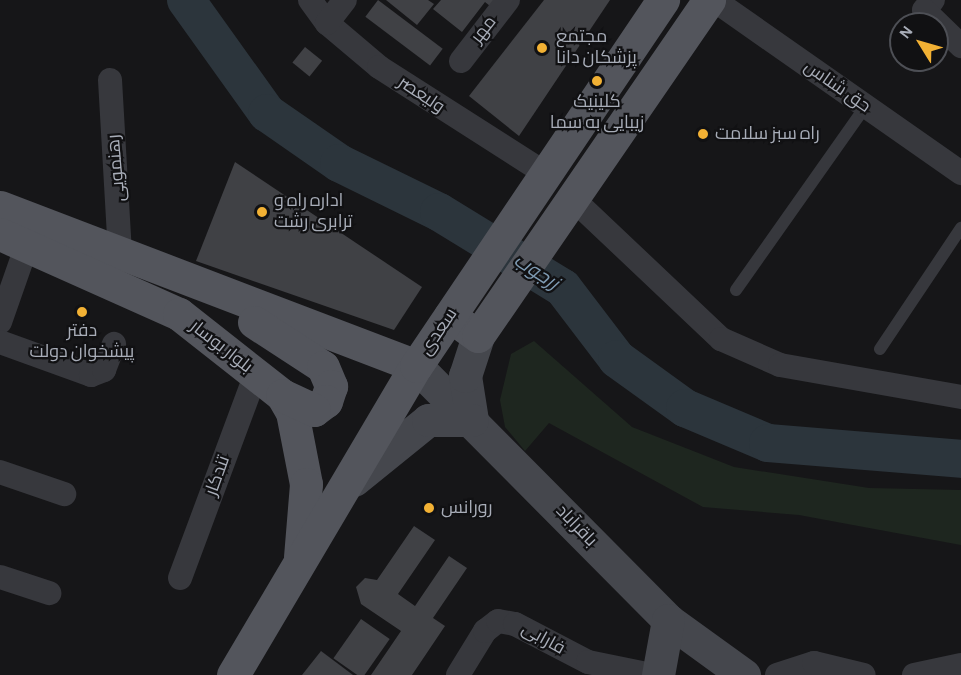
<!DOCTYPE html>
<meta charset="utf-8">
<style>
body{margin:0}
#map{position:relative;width:961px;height:675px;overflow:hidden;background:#161618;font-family:"Alegreya Sans",Cairo,sans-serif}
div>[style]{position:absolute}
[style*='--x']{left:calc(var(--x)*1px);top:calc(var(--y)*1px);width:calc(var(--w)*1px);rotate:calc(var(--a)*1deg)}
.green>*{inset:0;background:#1e261f}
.river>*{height:38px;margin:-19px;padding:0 19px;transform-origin:19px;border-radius:19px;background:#2c353c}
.building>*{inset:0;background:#404145;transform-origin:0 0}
.lane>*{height:12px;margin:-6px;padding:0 6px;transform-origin:6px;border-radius:6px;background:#37383d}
.street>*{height:24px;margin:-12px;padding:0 12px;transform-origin:12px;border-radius:12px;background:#37383d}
.secondary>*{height:33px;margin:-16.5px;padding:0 16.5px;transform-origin:16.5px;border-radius:16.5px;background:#45474d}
.primary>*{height:33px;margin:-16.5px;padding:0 16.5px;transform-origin:16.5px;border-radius:16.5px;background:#53555c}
.dots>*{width:16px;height:16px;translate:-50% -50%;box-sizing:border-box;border:3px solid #111113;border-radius:50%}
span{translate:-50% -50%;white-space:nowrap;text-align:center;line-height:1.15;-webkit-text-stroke:4.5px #111113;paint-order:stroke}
.street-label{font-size:18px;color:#a8adb8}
.poi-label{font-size:18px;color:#a8adb8}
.left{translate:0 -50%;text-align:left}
.water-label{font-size:20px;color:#7f9bb3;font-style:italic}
.north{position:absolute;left:889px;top:12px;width:60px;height:60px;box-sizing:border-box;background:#111113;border:2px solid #4d4f55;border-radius:50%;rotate:307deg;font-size:16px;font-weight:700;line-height:24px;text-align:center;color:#a8adb8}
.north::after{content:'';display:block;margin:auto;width:21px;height:27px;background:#f2b134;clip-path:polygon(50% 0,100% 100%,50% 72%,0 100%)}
</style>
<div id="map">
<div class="green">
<div style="clip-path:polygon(534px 341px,632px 427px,734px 467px,869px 488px,961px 490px,961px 545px,799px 515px,703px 507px,549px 423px,525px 451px,505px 427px,500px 400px,511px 354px)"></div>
</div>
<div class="river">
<div style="--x:186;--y:0;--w:139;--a:54.4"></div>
<div style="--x:267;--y:113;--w:88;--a:34.8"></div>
<div style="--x:339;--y:163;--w:111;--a:26.1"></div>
<div style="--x:439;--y:212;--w:145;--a:31.5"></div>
<div style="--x:563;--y:288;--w:89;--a:52.7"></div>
<div style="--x:617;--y:359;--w:84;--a:35.8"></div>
<div style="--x:685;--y:408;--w:90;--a:22.9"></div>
<div style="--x:768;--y:443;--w:194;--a:4.7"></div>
</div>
<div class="building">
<div style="left:378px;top:0;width:81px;height:21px;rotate:37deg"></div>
<div style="clip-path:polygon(386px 0,428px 0,434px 4px,417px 25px)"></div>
<div style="clip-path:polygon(441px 0,504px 0,495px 10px,485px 2px,462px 32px,433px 9px)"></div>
<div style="clip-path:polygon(544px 0,610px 0,519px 136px,469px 96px)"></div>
<div style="left:305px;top:47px;width:22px;height:20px;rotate:39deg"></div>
<div style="clip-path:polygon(235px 162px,422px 287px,394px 330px,196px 261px)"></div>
<div style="clip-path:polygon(414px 526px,435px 540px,398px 594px,415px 606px,449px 556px,467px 568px,433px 618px,445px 626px,412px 675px,371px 675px,401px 631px,361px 604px,356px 587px,365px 578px,377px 580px)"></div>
<div style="left:361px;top:619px;width:35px;height:48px;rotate:35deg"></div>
<div style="clip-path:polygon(321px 651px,353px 675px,302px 675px)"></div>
</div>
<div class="lane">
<div style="--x:736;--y:290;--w:224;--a:-54.8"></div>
<div style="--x:880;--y:349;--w:146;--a:-56.2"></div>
</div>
<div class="street">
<div style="--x:310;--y:0;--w:29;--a:54"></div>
<div style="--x:327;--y:23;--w:68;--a:40.2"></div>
<div style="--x:379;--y:67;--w:197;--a:32.6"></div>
<div style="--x:714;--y:0;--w:302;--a:35"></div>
<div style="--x:933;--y:0;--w:13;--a:132"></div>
<div style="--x:924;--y:10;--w:52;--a:44.2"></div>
<div style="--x:327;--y:23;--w:29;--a:-52"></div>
<div style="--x:461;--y:61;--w:77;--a:-52.4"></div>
<div style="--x:110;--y:80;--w:175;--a:86.7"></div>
<div style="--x:573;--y:199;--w:204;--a:43.4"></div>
<div style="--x:721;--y:339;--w:64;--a:23.8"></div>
<div style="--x:780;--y:365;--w:184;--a:10"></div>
<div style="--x:0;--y:322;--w:82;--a:-70.7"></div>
<div style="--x:0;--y:342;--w:97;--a:19.9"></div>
<div style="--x:91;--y:375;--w:14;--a:-21"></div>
<div style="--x:104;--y:370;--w:28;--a:-69"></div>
<div style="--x:0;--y:472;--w:68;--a:19"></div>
<div style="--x:0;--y:577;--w:52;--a:18.1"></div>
<div style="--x:180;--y:578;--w:218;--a:-69.6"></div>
<div style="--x:458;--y:675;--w:52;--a:-58.5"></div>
<div style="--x:485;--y:631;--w:16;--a:-38"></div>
<div style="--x:498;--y:621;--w:17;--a:10"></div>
<div style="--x:515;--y:624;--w:82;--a:27.5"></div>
<div style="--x:588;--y:662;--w:65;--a:11.5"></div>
<div style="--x:777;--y:675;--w:39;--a:-18"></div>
<div style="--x:814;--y:663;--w:51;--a:13.5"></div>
<div style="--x:914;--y:675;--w:48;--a:-12"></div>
</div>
<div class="secondary">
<div style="--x:416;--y:366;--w:358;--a:45.2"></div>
<div style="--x:668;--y:620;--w:94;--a:35.9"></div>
<div style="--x:472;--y:420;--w:45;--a:-99"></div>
<div style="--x:465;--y:376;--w:42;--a:-72"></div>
<div style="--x:354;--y:480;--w:95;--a:-39"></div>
<div style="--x:428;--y:420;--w:44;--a:0"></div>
<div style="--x:658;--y:675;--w:56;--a:-79.7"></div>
</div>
<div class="primary">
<div style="--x:0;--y:207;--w:445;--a:20.9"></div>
<div style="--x:0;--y:234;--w:196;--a:24.1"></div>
<div style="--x:179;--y:314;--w:131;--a:38.2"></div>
<div style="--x:282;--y:395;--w:20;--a:60"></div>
<div style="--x:292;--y:412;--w:73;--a:79"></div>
<div style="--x:306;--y:484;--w:73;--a:94.7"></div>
<div style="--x:450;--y:316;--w:34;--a:36"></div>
<div style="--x:478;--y:336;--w:408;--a:-55.5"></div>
<div style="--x:254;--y:322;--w:82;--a:33.1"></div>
<div style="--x:323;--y:367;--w:21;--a:67"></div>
<div style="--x:331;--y:386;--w:16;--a:108"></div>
<div style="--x:326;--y:401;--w:15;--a:143"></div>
<div style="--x:314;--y:410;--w:35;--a:-155"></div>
<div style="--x:233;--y:675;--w:359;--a:-59.4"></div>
<div style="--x:416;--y:366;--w:442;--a:-56"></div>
</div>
<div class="dots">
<div style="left:542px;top:48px;background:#f2b134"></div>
<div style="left:597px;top:81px;background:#f2b134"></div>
<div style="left:703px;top:134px;background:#f2b134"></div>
<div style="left:262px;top:212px;background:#f2b134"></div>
<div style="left:82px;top:312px;background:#f2b134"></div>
<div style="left:429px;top:508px;background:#f2b134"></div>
</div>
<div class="street-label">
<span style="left:484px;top:30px;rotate:-52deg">مهر</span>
<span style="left:837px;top:87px;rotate:35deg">حق شناس</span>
<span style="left:421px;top:95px;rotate:34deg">ولیعصر</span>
<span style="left:117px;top:168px;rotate:-95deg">رهنمویی</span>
<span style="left:439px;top:332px;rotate:-56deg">سعدی</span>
<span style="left:221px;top:347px;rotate:38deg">بلوار بوسار</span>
<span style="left:218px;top:476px;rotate:-70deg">تندکار</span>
<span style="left:576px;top:526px;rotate:46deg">باقرآباد</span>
<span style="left:543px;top:639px;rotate:29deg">فارابی</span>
</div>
<div class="poi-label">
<span class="left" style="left:556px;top:48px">مجتمع<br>پزشکان دانا</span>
<span style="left:597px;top:113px">کلینیک<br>زیبایی به سما</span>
<span class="left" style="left:715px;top:134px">راه سبز سلامت</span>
<span class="left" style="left:274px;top:212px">اداره راه و<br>ترابری رشت</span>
<span style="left:82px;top:342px">دفتر<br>پیشخوان دولت</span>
<span class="left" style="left:441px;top:508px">رورانس</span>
</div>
<div class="water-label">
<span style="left:536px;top:272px;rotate:33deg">زرجوب</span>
</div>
<div class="north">N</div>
</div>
